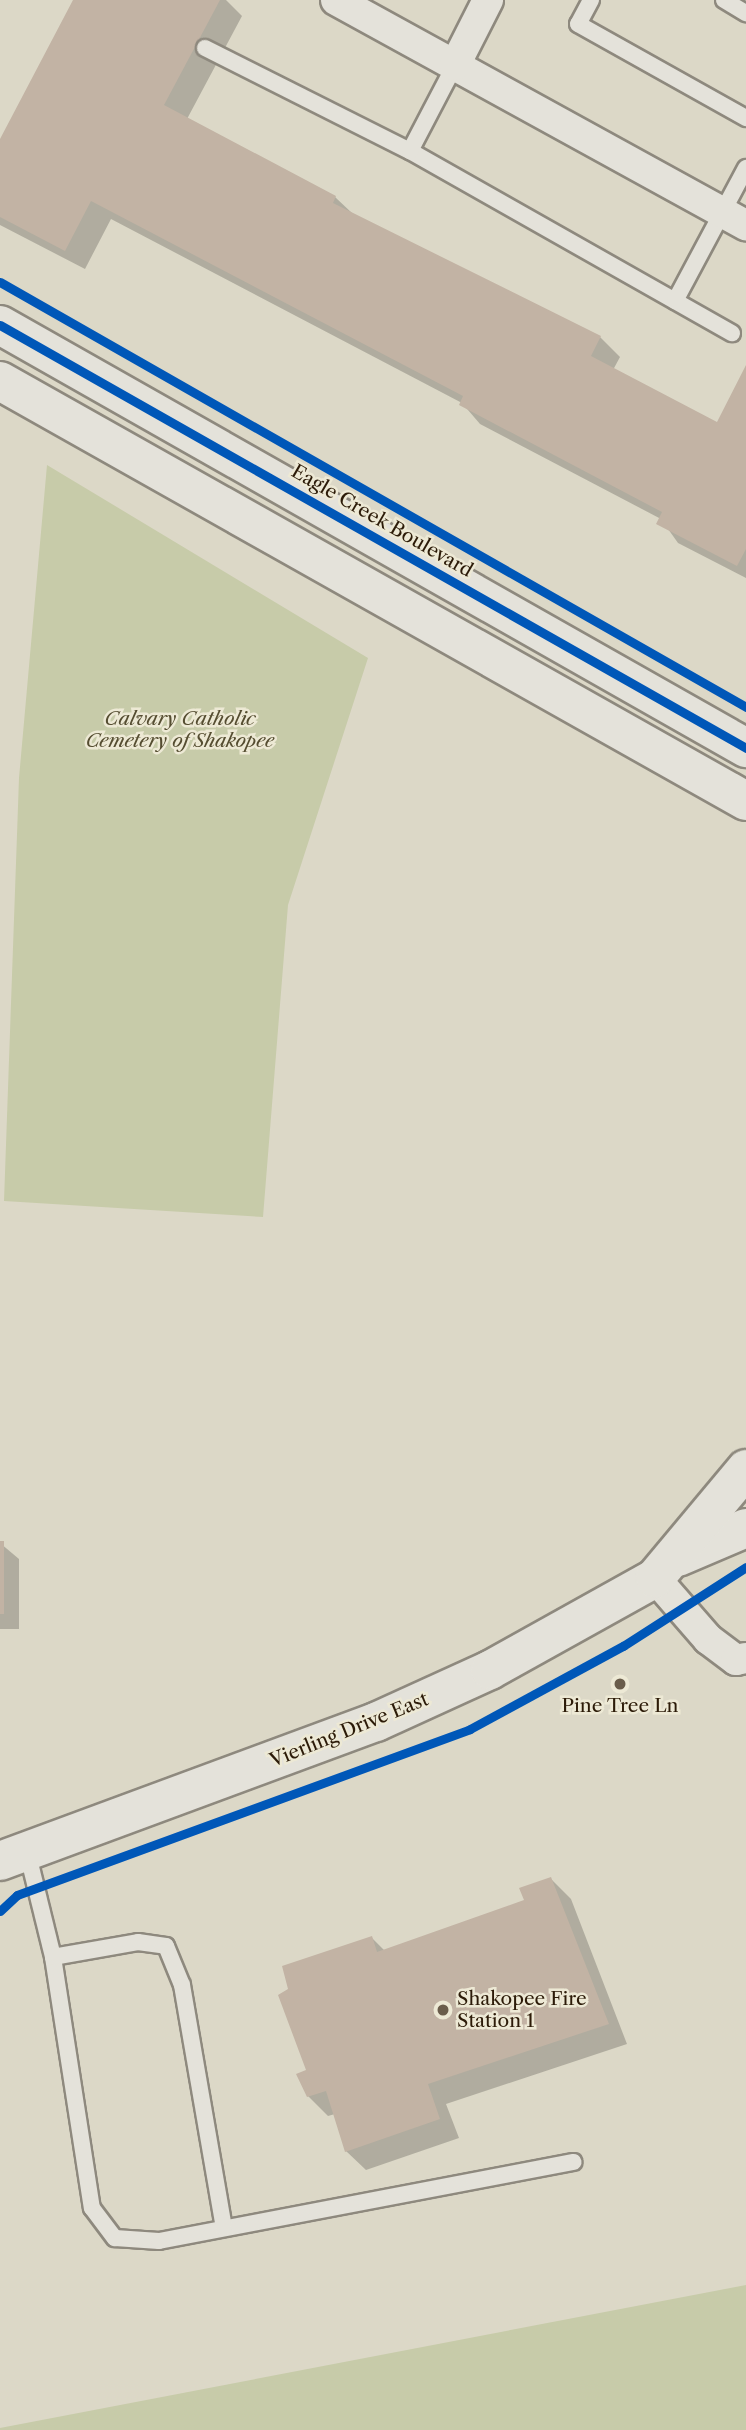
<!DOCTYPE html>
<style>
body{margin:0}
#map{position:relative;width:746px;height:2430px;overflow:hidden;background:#dcd8c7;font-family:"Libre Caslon Text",serif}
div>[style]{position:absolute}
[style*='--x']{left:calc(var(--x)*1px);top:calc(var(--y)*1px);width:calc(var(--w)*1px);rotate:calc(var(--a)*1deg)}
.green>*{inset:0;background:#c7cba9}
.shadow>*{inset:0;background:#0003}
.building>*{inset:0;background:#c2b3a4;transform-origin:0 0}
.roads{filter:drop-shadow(2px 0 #8e897e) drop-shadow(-2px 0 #8e897e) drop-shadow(0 2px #8e897e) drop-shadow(0 -2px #8e897e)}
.service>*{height:16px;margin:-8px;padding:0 8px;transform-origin:8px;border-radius:8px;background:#e4e2da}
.minor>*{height:30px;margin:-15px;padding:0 15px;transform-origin:15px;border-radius:15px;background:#e4e2da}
.tertiary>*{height:38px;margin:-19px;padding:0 19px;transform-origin:19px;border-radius:19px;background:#e4e2da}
.cycleway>*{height:9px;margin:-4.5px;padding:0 4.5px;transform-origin:4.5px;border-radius:4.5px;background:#0057b8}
.dots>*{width:19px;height:19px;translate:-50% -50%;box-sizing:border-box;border:4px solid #ede9d5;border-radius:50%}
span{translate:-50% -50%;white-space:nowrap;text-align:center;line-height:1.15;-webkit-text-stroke:5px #ede9d5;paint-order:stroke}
.street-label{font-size:19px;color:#2c1b08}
.park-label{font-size:19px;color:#554d31;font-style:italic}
.poi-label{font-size:19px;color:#2c1b08}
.left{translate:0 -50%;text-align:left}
</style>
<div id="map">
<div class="green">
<div style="clip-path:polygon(47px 465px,368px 658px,288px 905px,263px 1217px,4px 1201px,19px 778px)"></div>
<div style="clip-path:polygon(746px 2285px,746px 2430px,0 2430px,0 2428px)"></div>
</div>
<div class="shadow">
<div style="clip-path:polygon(75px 0,226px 0,242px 16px,187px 119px,335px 197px,353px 214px,600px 337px,620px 357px,613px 370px,717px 424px,746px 369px,746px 578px,678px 543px,661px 519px,480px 424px,462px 403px,111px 219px,85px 269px,0 225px,0 143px)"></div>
<div style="clip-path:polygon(0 1543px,19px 1559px,19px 1629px,0 1629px)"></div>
<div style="clip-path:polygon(551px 1879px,571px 1899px,627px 2044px,446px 2104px,459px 2138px,366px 2170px,346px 2151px,335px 2114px,328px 2116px,308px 2096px,308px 2071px,372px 1938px,385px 1951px,526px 1901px)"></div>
</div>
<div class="building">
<div style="clip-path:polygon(73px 0,220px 0,164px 105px,336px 196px,333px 203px,601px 336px,591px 356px,717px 422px,746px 365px,746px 549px,737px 566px,656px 524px,662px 512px,459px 405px,463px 396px,91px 201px,65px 251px,0 217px,0 139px)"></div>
<div style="left:0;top:1541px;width:4px;height:73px"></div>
<div style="clip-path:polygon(551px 1877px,609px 2024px,428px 2084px,440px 2119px,345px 2152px,326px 2091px,307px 2097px,296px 2074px,306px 2070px,278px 1995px,288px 1989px,282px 1966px,372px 1936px,377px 1952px,524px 1900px,519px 1888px)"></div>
</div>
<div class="roads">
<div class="service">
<div style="--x:591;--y:0;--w:27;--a:118"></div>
<div style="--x:578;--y:24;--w:193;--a:29.2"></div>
<div style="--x:724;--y:0;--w:26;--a:31"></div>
<div style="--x:205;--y:48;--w:229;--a:26.7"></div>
<div style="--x:410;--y:151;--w:370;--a:29.5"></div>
<div style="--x:410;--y:151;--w:97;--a:-62.4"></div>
<div style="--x:675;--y:301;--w:151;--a:-61.9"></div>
<div style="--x:27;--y:1851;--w:109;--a:76.2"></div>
<div style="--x:53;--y:1957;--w:254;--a:81.2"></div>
<div style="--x:92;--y:2208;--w:38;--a:53"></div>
<div style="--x:115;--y:2238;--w:44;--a:3.9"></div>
<div style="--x:159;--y:2241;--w:422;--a:-10.8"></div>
<div style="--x:53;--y:1957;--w:86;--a:-10"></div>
<div style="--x:138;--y:1942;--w:28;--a:8"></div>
<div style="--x:166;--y:1946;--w:42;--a:67.7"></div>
<div style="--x:182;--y:1985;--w:246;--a:80.2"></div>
</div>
<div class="minor">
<div style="--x:336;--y:0;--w:468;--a:28.8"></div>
<div style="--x:455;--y:65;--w:73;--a:-63.1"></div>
<div style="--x:655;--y:1578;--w:81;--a:49"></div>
<div style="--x:708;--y:1639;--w:35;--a:37"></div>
<div style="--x:736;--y:1660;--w:10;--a:-11"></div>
</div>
<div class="tertiary">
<div style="--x:0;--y:325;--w:858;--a:29.55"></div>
<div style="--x:0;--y:381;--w:856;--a:29.38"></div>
<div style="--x:678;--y:1557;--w:74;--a:-23.1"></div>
<div style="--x:0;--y:1861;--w:401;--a:-20.3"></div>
<div style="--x:376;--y:1722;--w:125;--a:-24.5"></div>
<div style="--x:490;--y:1670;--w:189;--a:-29.1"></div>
<div style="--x:655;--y:1578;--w:142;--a:-50.1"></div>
</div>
</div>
<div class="cycleway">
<div style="--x:0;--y:282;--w:859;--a:29.67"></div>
<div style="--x:0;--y:325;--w:858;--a:29.55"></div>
<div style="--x:0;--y:1911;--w:23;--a:-43"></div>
<div style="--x:17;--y:1895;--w:482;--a:-20.1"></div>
<div style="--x:470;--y:1729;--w:174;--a:-28.5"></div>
<div style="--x:623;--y:1646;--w:146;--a:-32.7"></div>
</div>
<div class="dots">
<div style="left:620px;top:1684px;background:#6a5d4b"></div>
<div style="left:443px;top:2010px;background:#6a5d4b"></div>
</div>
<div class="street-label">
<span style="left:382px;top:521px;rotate:30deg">Eagle Creek Boulevard</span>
<span style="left:349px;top:1730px;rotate:-22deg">Vierling Drive East</span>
</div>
<div class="park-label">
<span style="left:180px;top:730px">Calvary Catholic<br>Cemetery of Shakopee</span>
</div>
<div class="poi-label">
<span style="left:620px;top:1706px">Pine Tree Ln</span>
<span class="left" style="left:457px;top:2010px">Shakopee Fire<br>Station 1</span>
</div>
</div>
